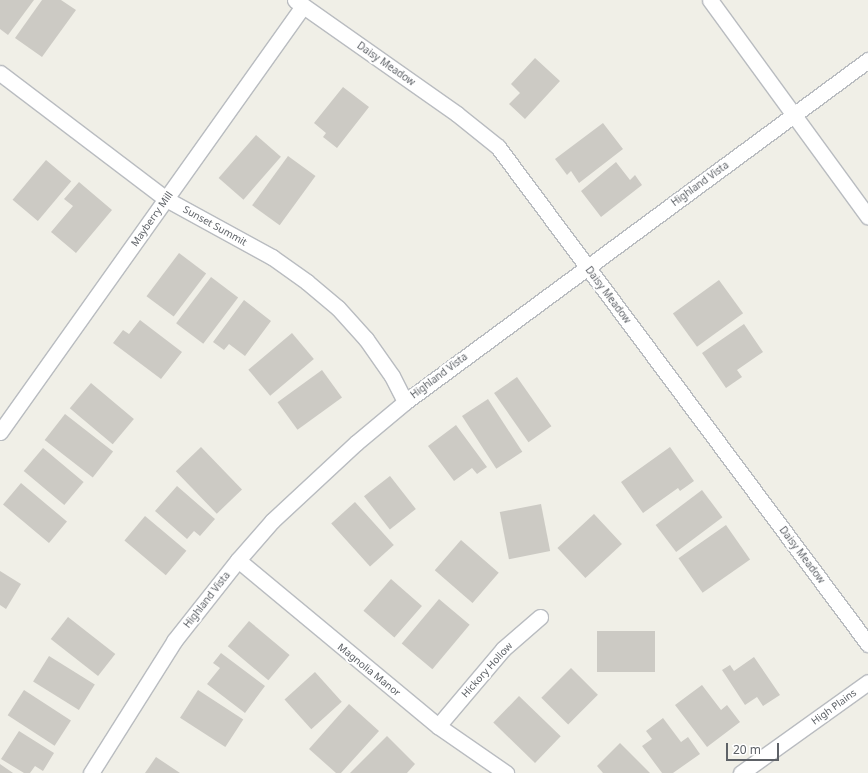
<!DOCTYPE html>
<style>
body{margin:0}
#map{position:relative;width:868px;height:773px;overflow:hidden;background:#f0efe7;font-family:"Noto Sans",sans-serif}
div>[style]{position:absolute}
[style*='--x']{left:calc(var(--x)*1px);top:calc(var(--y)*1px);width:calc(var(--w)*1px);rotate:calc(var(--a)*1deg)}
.building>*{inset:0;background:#cccac4;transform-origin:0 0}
.roads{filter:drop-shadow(1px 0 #b9bcc0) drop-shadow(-1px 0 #b9bcc0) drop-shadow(0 1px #b9bcc0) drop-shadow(0 -1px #b9bcc0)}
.street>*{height:15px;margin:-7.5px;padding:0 7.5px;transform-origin:7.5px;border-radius:7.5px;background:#fff}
span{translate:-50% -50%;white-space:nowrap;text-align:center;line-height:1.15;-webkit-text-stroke:4px #fff;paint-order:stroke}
.street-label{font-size:10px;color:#5e6267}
.scale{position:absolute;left:726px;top:743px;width:53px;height:18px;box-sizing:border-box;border:2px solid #5e6267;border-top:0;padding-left:5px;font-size:12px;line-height:14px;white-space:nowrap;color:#5e6267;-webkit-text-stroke:3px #fff;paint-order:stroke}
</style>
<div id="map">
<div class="building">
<div style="clip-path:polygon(0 0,34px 0,8px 35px,0 29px)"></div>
<div style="clip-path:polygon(42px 0,61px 0,76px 10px,42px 57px,15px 38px)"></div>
<div style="clip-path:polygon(535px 58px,560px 81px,525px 119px,509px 104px,520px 93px,511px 84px)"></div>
<div style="clip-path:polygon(343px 87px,369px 107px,337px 148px,323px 137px,326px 133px,314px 123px)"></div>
<div style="clip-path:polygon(603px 123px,623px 149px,579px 183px,571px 171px,567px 175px,555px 159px)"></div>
<div style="left:256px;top:135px;width:33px;height:57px;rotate:41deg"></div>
<div style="left:288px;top:156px;width:34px;height:61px;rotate:36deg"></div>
<div style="left:46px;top:160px;width:33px;height:52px;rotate:40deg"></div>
<div style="clip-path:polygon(616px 162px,630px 180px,635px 175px,642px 185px,601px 217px,581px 191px)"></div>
<div style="clip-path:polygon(79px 182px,112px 210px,76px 253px,51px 232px,73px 206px,64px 199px)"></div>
<div style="left:179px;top:253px;width:34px;height:54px;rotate:37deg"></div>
<div style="left:211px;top:277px;width:34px;height:58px;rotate:37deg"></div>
<div style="left:719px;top:280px;width:41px;height:57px;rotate:54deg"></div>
<div style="clip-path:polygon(244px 300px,271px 321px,245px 356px,229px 344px,224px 350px,213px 342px)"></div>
<div style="clip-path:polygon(140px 320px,182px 352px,161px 379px,113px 343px,123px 330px,129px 334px)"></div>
<div style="clip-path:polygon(744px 324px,763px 352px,737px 370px,742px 377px,726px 388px,702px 353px)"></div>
<div style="left:292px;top:333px;width:34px;height:57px;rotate:50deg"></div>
<div style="left:322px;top:370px;width:34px;height:55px;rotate:54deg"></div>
<div style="left:517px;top:377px;width:60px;height:28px;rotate:55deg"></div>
<div style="left:91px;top:383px;width:56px;height:33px;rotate:40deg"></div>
<div style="left:488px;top:399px;width:63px;height:31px;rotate:57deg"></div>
<div style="left:65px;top:414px;width:61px;height:33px;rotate:38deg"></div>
<div style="clip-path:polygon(456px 425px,487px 467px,477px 474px,472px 468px,454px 481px,428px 446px)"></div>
<div style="left:201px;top:447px;width:59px;height:35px;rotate:46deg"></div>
<div style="clip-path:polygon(670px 447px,694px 481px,680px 491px,678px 488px,643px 513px,621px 482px)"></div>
<div style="left:43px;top:448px;width:53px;height:30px;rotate:40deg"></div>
<div style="left:390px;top:476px;width:42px;height:33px;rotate:52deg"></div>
<div style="left:21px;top:483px;width:60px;height:28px;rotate:40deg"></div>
<div style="clip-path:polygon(177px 486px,215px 519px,200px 536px,194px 531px,187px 539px,155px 511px)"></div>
<div style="left:702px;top:490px;width:34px;height:58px;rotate:53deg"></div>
<div style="left:355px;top:502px;width:58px;height:32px;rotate:48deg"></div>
<div style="left:541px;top:504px;width:48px;height:42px;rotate:79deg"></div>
<div style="left:594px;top:514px;width:41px;height:50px;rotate:47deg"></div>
<div style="left:145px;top:516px;width:54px;height:32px;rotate:40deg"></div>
<div style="left:726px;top:525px;width:42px;height:58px;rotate:55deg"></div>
<div style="left:461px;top:540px;width:50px;height:40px;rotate:41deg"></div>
<div style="clip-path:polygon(0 571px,21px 584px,6px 609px,0 605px)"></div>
<div style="left:391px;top:579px;width:41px;height:42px;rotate:41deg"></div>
<div style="left:439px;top:599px;width:40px;height:58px;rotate:40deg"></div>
<div style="left:68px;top:617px;width:60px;height:28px;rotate:38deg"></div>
<div style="left:249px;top:621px;width:53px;height:33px;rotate:40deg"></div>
<div style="left:655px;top:631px;width:41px;height:58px;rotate:90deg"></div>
<div style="clip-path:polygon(221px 653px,265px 686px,245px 713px,207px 684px,220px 668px,213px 663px)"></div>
<div style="left:49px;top:656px;width:54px;height:30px;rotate:32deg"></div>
<div style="clip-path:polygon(754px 657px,780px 695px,763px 706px,757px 697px,745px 705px,722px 670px,730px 665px,734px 671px)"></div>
<div style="left:571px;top:668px;width:38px;height:42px;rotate:45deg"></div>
<div style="left:315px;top:672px;width:40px;height:41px;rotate:48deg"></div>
<div style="clip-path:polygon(702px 685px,721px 710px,727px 705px,740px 722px,707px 747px,675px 705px)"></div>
<div style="left:24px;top:690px;width:56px;height:30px;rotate:33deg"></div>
<div style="left:198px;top:690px;width:54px;height:33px;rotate:33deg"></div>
<div style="left:519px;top:696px;width:58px;height:37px;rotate:44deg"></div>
<div style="clip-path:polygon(349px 704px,379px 731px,341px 773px,336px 773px,309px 749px)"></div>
<div style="clip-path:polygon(663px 718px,681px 742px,688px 737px,700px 754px,673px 773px,662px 773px,642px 746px,652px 739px,646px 731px)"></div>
<div style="clip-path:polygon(19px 731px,54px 753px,43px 771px,35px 766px,30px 773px,24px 773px,1px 759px)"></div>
<div style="clip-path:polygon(387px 736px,415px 764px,407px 773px,350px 773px)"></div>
<div style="clip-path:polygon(620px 743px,650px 773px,603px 773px,597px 766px)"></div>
<div style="clip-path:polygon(156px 757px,180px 773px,145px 773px)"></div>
<div style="clip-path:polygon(0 764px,13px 773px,0 773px)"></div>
</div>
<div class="roads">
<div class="street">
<div style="--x:295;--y:0;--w:198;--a:35.1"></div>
<div style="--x:457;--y:114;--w:53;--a:38.8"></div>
<div style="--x:498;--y:147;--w:620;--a:53.33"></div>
<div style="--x:710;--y:0;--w:268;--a:53.9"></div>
<div style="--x:0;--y:73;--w:208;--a:37.2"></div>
<div style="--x:166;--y:199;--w:121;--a:28.7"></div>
<div style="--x:272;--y:257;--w:43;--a:35.5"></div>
<div style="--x:307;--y:282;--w:40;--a:40"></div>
<div style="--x:338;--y:308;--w:42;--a:47.9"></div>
<div style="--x:366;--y:339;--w:45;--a:54.9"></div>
<div style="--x:392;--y:376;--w:29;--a:63"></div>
<div style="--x:0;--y:432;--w:523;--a:-54.58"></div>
<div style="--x:238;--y:560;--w:260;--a:39.7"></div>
<div style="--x:438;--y:726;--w:83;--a:34.7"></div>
<div style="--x:438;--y:726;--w:101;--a:-49.8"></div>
<div style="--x:503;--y:649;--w:49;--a:-40.9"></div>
<div style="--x:91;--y:773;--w:156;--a:-57.8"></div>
<div style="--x:174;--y:641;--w:103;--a:-51.7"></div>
<div style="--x:238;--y:560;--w:52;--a:-48.9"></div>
<div style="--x:272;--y:521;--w:115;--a:-42.9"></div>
<div style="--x:356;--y:443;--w:64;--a:-39.9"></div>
<div style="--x:405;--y:402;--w:576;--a:-36.45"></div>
<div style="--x:741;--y:773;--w:156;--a:-35.6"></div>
</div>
</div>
<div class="street-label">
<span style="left:386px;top:64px;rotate:35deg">Daisy Meadow</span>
<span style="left:700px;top:184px;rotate:-36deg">Highland Vista</span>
<span style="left:152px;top:219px;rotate:-55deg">Mayberry Mill</span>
<span style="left:215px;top:226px;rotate:29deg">Sunset Summit</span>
<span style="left:608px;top:295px;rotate:53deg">Daisy Meadow</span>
<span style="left:439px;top:376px;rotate:-37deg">Highland Vista</span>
<span style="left:802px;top:555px;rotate:53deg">Daisy Meadow</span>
<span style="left:207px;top:600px;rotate:-52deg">Highland Vista</span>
<span style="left:369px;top:670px;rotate:39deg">Magnolia Manor</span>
<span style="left:487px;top:670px;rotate:-48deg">Hickory Hollow</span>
<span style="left:834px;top:707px;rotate:-36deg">High Plains</span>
</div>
<div class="scale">20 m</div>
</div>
